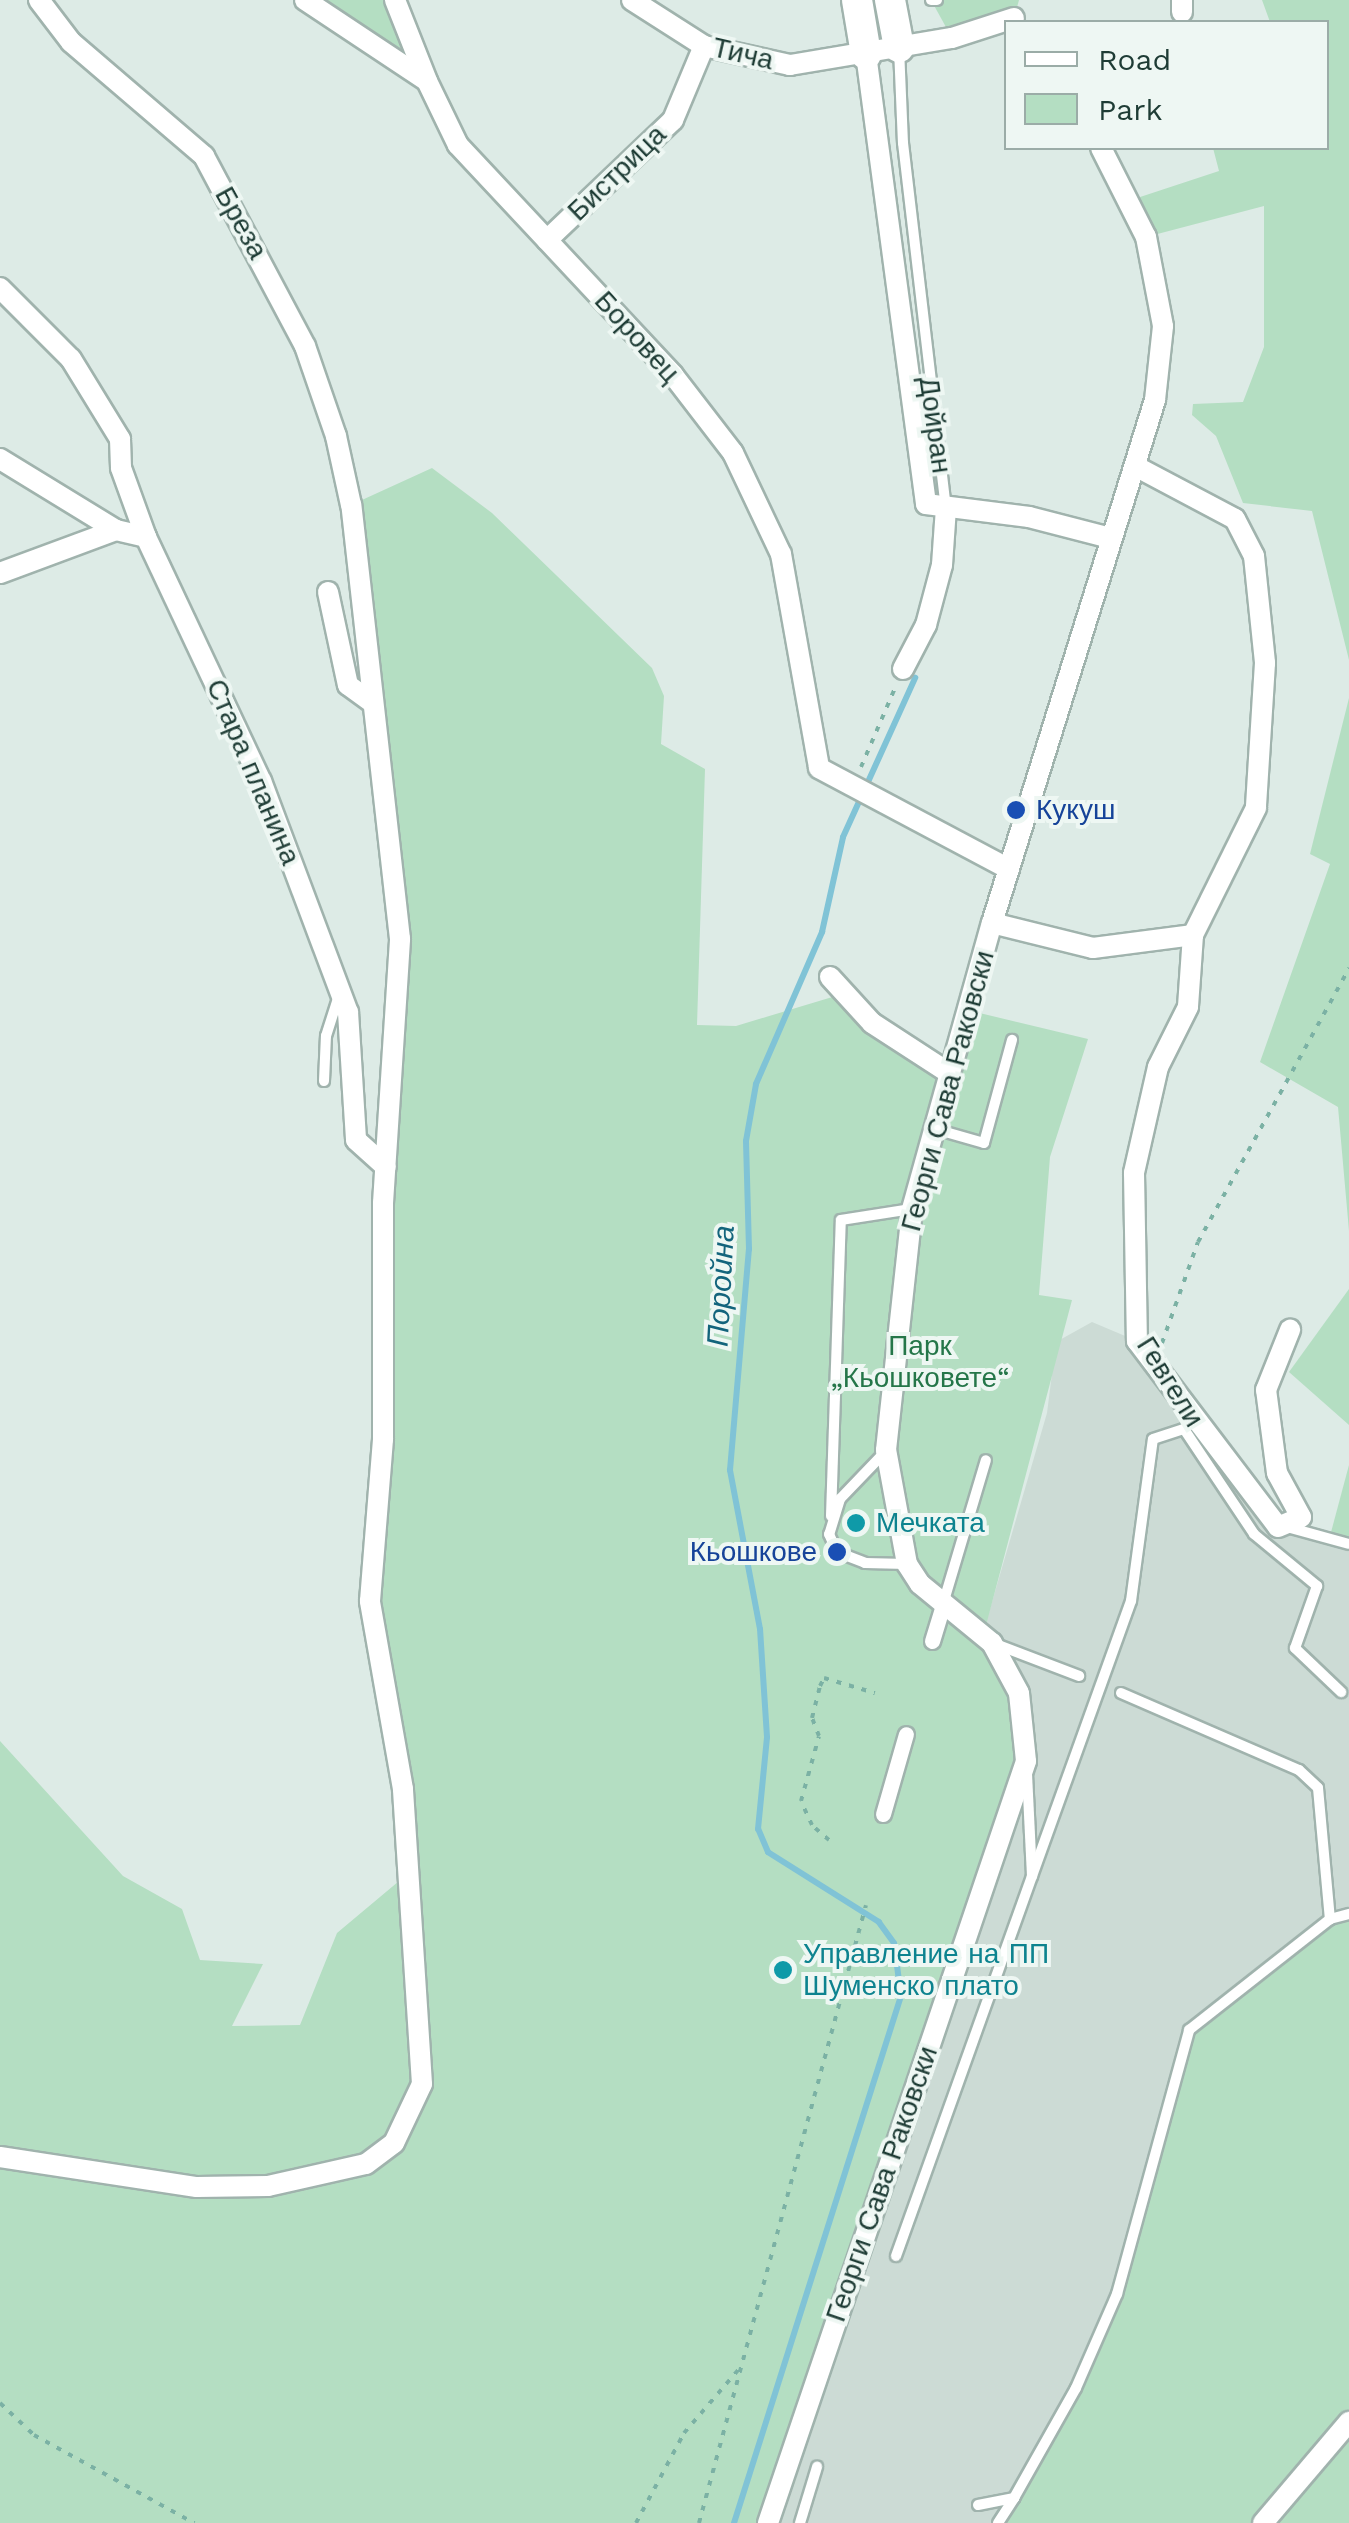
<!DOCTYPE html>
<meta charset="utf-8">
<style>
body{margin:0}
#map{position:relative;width:1349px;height:2523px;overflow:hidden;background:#ddebe6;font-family:"Work Sans",sans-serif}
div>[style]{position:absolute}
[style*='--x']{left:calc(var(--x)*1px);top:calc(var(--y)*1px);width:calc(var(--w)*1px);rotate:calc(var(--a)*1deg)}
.built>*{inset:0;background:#ccdbd5}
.green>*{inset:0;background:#b4dec2}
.stream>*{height:6px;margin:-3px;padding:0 3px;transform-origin:3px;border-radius:3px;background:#80c3d6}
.path>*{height:4px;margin-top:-2px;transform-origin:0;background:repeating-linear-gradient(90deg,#7bb1a4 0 5px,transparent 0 13px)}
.roads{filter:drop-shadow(2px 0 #a0b3ad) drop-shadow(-2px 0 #a0b3ad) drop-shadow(0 2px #a0b3ad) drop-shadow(0 -2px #a0b3ad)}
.service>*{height:10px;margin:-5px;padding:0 5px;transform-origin:5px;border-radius:5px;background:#fff}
.pedestrian>*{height:15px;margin:-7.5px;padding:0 7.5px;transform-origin:7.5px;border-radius:7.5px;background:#fff}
.minor>*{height:20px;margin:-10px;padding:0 10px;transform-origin:10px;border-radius:10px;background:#fff}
.secondary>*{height:30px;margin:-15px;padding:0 15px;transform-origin:15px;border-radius:15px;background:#fff}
.dots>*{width:28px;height:28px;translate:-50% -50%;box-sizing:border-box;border:5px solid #eef7f3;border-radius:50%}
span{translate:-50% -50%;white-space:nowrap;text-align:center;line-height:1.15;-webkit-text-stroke:8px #eef7f3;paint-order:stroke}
.street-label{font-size:28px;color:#1e3c35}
.transit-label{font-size:28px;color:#164399}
.left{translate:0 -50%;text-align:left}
.right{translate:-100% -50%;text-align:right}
.park-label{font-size:28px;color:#257649}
.culture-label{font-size:28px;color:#0d838f}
.water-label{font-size:30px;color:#13647c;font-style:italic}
.legend{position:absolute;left:1004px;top:20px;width:325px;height:130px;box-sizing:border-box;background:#eef7f3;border:2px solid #9baca7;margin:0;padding:12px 18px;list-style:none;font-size:30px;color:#1e3c35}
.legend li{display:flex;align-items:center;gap:20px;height:50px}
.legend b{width:50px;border:2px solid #9baca7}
</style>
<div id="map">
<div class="built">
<div style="clip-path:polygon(1092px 1322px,1137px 1341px,1264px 1514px,1349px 1544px,1349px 1914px,1117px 2294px,1076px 2388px,998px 2523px,768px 2523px,983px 1633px,1047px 1413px,1056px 1342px)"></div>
</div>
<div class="green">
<div style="clip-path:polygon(305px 0,395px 0,427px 81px)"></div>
<div style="clip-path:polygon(931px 0,1019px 0,1014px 18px,952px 38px)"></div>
<div style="clip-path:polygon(1262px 0,1349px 0,1349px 660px,1312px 511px,1243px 503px,1216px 436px,1192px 415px,1193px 404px,1243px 402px,1264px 347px,1264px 206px,1146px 237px,1131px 200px,1219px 171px,1213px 148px,1326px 148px,1326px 22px,1270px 22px)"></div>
<div style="clip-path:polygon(432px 468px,492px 513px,652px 668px,664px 696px,661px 744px,705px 769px,697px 1025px,736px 1026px,849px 992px,949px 1072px,967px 1010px,1088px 1039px,1050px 1157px,1039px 1295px,1072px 1300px,984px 1633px,1019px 1693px,1026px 1761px,768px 2523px,0 2523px,0 1741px,123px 1876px,182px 1909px,200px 1960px,263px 1964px,232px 2026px,300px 2025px,337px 1933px,411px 1871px,377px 1666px,400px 939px,351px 505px)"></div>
<div style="clip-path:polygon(1349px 698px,1349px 1231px,1338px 1107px,1260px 1062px,1330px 864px,1310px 854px)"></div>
<div style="clip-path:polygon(1349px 1289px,1349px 1425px,1289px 1372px)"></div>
<div style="clip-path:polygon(1349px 1465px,1349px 1543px,1330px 1536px)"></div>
<div style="clip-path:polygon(1349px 1914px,1349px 2523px,998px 2523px,1076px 2388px,1117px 2294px,1189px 2030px,1330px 1919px)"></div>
</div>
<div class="stream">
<div style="--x:734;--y:2523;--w:553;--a:-72.42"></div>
<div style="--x:901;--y:1996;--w:53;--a:-97.5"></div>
<div style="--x:894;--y:1943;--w:26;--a:-126"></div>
<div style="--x:879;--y:1922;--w:131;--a:-147.8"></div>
<div style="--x:768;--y:1852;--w:25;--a:-113"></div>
<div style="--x:758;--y:1829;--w:92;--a:-84.4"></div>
<div style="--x:767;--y:1737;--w:108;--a:-93.7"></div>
<div style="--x:760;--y:1629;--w:162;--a:-100.7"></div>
<div style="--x:730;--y:1470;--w:222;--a:-85.1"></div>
<div style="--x:749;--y:1249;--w:108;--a:-91.6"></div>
<div style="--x:746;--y:1141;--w:58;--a:-80"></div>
<div style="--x:756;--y:1084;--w:166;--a:-66.5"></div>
<div style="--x:822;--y:932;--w:97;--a:-77.5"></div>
<div style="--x:843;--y:837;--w:175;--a:-65.6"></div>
</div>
<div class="path">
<div style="--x:861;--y:767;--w:86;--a:-66.7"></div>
<div style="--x:1162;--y:1343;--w:107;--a:-70.4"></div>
<div style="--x:1198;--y:1242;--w:313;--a:-61.1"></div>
<div style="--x:829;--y:1840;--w:23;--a:-139"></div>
<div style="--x:812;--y:1825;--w:26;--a:-115"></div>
<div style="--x:801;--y:1801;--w:67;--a:-74.5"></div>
<div style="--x:819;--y:1736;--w:19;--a:-111"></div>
<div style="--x:812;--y:1718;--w:33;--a:-76"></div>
<div style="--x:820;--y:1686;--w:9;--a:-63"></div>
<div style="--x:824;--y:1678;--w:53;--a:16.4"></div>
<div style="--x:0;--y:2403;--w:47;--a:43.3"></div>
<div style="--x:34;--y:2435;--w:183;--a:28.8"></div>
<div style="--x:636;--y:2523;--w:102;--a:-61.9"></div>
<div style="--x:684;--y:2433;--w:86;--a:-49.3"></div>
<div style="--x:699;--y:2523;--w:640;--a:-74.88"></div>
</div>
<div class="roads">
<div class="service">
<div style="--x:931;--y:0;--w:6;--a:0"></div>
<div style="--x:899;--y:48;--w:95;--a:87.6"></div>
<div style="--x:903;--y:143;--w:368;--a:83.3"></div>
<div style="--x:324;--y:1081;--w:45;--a:-87.5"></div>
<div style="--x:326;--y:1036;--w:46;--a:-72.3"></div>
<div style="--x:935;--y:1129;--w:51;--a:15.9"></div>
<div style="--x:984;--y:1143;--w:107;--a:-74.8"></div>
<div style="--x:886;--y:1451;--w:66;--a:133.8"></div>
<div style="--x:840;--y:1499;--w:37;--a:107"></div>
<div style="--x:829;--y:1534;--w:20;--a:66"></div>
<div style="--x:837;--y:1552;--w:30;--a:21"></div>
<div style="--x:865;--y:1563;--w:42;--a:1.4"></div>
<div style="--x:831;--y:1516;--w:296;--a:-88.1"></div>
<div style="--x:841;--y:1220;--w:71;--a:-8.9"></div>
<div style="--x:1287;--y:1527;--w:64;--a:15.3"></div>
<div style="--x:943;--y:1604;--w:150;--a:-73.4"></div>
<div style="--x:998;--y:1645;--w:87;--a:20.9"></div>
<div style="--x:1121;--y:1693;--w:194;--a:23.4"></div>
<div style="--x:1299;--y:1770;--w:26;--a:43"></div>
<div style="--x:1318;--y:1788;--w:132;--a:84.8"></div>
<div style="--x:1330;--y:1919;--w:20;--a:-15"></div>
<div style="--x:1032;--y:1876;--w:292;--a:-70.2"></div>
<div style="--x:1131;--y:1601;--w:163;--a:-82.3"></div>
<div style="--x:1153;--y:1439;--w:33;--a:-18"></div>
<div style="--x:1184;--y:1429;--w:126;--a:56.3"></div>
<div style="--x:1254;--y:1534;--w:82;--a:39.5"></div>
<div style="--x:1317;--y:1586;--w:66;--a:109.5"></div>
<div style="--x:1295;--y:1648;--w:64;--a:43.7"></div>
<div style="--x:896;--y:2256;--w:404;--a:-70.3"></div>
<div style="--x:1032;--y:1876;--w:104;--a:-92.8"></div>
<div style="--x:978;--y:2505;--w:37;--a:-11"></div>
<div style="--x:1014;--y:2498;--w:126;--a:-60.6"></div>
<div style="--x:1076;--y:2388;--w:103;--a:-66.4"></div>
<div style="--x:1117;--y:2294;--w:274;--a:-74.7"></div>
<div style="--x:1189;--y:2030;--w:179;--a:-38.2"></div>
<div style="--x:800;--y:2523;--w:59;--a:-73.1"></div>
<div style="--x:998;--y:2523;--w:30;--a:-57"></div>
</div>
<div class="pedestrian">
<div style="--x:932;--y:1641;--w:38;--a:-73"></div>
<div style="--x:883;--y:1814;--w:83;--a:-74"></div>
</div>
<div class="minor">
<div style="--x:305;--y:0;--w:146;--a:33.6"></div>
<div style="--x:427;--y:81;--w:71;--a:64.2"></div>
<div style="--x:458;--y:145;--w:315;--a:46.9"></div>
<div style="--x:673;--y:375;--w:98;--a:52.4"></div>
<div style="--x:733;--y:453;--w:112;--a:64.6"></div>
<div style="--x:781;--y:554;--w:217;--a:79.9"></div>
<div style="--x:819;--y:768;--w:215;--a:28"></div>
<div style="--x:395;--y:0;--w:87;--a:68.4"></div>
<div style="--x:632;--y:0;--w:85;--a:32.6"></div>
<div style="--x:704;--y:46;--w:88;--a:12.5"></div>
<div style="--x:790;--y:65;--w:164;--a:-9.5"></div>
<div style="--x:952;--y:38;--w:65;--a:-17.9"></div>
<div style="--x:1182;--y:0;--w:12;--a:90"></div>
<div style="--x:866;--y:54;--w:454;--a:82.4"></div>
<div style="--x:926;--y:504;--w:104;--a:7.2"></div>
<div style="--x:1029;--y:517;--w:84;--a:14.5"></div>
<div style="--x:547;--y:240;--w:174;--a:-43.6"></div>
<div style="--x:673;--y:120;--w:80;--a:-67.3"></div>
<div style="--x:0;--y:288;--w:100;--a:45"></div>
<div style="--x:71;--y:359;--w:94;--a:58.5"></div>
<div style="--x:120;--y:439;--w:29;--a:88"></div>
<div style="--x:121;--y:468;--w:73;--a:70.1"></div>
<div style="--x:0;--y:459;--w:136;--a:31.5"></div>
<div style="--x:116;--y:530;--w:31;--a:13"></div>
<div style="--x:146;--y:537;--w:270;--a:64.8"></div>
<div style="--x:261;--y:781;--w:247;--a:69.4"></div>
<div style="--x:348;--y:1012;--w:128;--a:86.4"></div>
<div style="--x:356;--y:1140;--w:40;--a:42"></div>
<div style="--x:1135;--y:466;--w:113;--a:27.9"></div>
<div style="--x:1235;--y:519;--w:42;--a:62.8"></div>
<div style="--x:1254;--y:556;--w:108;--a:84.1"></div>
<div style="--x:1265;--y:663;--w:145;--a:93.6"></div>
<div style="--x:1256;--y:808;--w:142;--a:116.4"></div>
<div style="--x:0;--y:573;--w:124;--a:-20.3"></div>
<div style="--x:328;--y:592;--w:95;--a:77.9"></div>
<div style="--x:348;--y:685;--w:31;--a:36"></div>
<div style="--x:903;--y:669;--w:50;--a:-62.4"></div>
<div style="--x:926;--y:625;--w:62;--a:-75.1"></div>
<div style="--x:942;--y:565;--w:57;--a:-86"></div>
<div style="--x:992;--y:923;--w:104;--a:13.9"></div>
<div style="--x:1093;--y:948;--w:101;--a:-7.4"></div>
<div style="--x:1193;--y:935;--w:72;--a:94"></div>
<div style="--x:1188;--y:1007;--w:67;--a:116.6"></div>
<div style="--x:1158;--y:1067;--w:109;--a:102.8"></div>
<div style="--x:1134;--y:1173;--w:168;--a:89"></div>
<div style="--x:1137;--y:1341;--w:233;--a:52.8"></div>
<div style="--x:1278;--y:1527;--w:25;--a:-23"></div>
<div style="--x:1301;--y:1517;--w:50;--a:-118.6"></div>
<div style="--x:1277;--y:1473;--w:84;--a:-97.5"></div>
<div style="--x:1266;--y:1390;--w:65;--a:-68.2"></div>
<div style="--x:830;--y:977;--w:62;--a:47.6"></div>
<div style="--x:872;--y:1023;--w:92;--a:33"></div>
<div style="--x:0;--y:2157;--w:199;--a:8.7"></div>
<div style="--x:197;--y:2187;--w:71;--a:-0.8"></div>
<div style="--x:268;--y:2186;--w:100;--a:-12.7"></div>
<div style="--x:366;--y:2164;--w:35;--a:-37"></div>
<div style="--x:394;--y:2143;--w:65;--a:-64.6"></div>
<div style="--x:422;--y:2084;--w:296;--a:-93.7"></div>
<div style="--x:403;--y:1789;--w:191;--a:-100"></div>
<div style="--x:370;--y:1601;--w:163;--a:-85.4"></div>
<div style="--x:383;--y:1439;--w:236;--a:-90"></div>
<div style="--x:383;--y:1203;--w:265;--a:-86.3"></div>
<div style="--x:400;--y:939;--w:437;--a:-96.4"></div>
<div style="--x:351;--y:505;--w:71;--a:-102.3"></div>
<div style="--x:336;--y:436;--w:95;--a:-109"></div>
<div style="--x:305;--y:346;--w:215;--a:-118"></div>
<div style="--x:204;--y:156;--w:175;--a:-139.4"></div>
<div style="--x:71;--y:42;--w:53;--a:-127.3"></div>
<div style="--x:768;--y:2523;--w:804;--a:-71.29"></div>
<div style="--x:1026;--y:1761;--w:68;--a:-95.9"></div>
<div style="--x:1019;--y:1693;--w:57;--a:-118.4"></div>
<div style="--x:992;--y:1643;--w:93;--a:-140.7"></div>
<div style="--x:920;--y:1584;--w:24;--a:-123"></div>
<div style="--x:907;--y:1564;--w:116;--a:-100.4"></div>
<div style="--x:886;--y:1450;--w:242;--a:-83.8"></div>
<div style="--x:912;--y:1209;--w:297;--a:-74.4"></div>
<div style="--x:992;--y:923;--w:548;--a:-72.69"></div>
<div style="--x:1155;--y:400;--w:74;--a:-83.8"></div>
<div style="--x:1163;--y:326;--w:91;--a:-100.8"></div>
<div style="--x:1146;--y:237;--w:100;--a:-116.8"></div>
<div style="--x:1263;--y:2523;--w:133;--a:-49.6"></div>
</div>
<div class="secondary">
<div style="--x:857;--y:0;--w:55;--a:80.5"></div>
<div style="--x:890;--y:0;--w:48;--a:79.2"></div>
</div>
</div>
<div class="dots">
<div style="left:1016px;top:810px;background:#1a4fb4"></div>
<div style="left:856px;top:1523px;background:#0f9aa8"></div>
<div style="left:837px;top:1552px;background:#1a4fb4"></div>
<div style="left:783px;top:1970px;background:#0f9aa8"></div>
</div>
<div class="street-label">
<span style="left:743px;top:54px;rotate:13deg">Тича</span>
<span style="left:617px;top:173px;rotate:-44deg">Бистрица</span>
<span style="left:241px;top:223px;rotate:61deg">Бреза</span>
<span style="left:637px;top:337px;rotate:48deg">Боровец</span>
<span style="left:935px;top:425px;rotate:82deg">Дойран</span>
<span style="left:253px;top:772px;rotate:67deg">Стара планина</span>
<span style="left:948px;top:1091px;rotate:-75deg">Георги Сава Раковски</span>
<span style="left:1170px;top:1382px;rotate:58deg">Гевгели</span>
<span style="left:882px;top:2184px;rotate:-71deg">Георги Сава Раковски</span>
</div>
<div class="transit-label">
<span class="left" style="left:1036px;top:810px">Кукуш</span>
<span class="right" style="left:817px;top:1552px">Кьошкове</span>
</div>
<div class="park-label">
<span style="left:920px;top:1362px">Парк<br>„Кьошковете“</span>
</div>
<div class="culture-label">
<span class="left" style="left:876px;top:1523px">Мечката</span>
<span class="left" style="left:803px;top:1970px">Управление на ПП<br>Шуменско плато</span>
</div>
<div class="water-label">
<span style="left:721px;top:1286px;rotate:-87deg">Поройна</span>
</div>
<ul class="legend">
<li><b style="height:12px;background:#fff"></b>Road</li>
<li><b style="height:28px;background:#b4dec2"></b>Park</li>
</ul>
</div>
